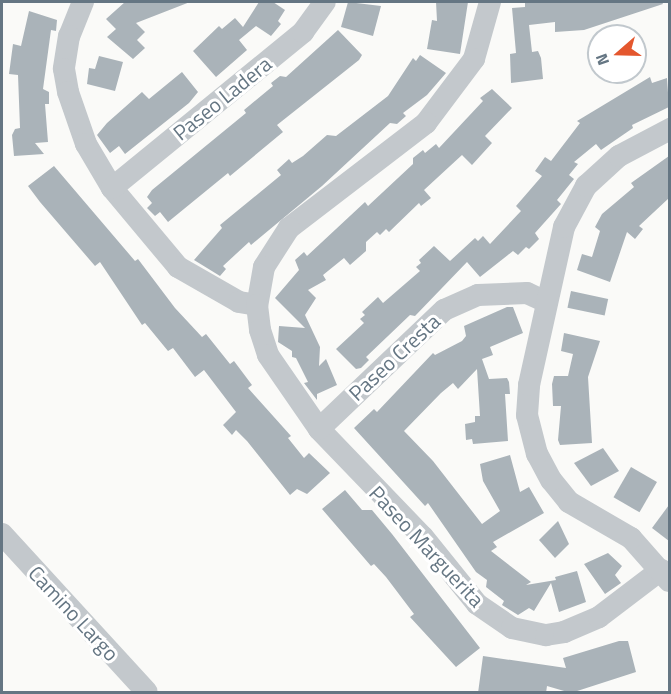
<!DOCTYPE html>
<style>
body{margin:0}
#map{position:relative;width:671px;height:694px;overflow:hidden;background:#fafaf8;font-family:"Titillium Web",sans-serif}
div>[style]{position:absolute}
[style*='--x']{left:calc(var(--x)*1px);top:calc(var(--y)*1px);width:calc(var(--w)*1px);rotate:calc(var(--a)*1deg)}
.building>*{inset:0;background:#aab3b9;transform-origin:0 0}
.minor>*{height:22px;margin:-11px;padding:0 11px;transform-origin:11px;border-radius:11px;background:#c3c8cc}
span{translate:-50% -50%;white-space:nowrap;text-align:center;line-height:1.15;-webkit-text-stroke:6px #fff;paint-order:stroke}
.street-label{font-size:21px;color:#657683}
.frame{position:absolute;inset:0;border:3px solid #657683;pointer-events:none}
.north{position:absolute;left:587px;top:24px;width:60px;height:60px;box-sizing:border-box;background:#fff;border:2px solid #c1c8cd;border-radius:50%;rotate:250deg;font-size:16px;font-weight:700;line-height:24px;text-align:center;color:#657683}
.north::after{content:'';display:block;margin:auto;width:21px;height:27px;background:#e4572e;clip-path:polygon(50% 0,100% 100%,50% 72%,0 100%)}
</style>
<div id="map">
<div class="building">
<div style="clip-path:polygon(125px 2px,190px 2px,136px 23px,145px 32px,137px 40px,145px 48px,133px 59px,107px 37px,116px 29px,106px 19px)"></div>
<div style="clip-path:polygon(259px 2px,273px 2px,285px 10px,278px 21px,281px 24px,271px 36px,256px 26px,239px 40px,247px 50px,216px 77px,193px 51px,219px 26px,222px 29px,235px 18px,243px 27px)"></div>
<div style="clip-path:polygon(348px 2px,381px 6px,373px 36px,341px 27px)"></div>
<div style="clip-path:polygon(436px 2px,468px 2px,460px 54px,427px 49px,432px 20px,437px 21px)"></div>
<div style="clip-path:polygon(525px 2px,662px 2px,663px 4px,584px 30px,555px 32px,555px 22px,529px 25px,532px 52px,538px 51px,541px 58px,543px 79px,511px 83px,510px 54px,516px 53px,512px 8px,525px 7px)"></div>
<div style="clip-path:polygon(29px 11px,57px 20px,56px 31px,51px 30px,43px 89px,49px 92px,49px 104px,45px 104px,48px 142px,35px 143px,44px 154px,14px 156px,12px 135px,15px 129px,20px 128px,18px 75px,9px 74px,13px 44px,21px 46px)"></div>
<div style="clip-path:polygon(338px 30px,362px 55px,359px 60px,277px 125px,283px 132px,230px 176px,228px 173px,168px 222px,160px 212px,155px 216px,147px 208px,152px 203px,147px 197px,152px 190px,246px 113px,244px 110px,273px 86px,271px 83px,280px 76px,286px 77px)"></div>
<div style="clip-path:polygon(420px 55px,446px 73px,427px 95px,403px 113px,406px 116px,397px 124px,390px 123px,322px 186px,251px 245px,249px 242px,223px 266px,226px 269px,220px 276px,194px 260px,222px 228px,220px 225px,281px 175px,277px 170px,289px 159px,292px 163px,303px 156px,327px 135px,336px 136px,388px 96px,413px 58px,416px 61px)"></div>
<div style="clip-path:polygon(99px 56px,123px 62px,115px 91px,87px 84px,89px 68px,95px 69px)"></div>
<div style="clip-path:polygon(182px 72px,198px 92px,189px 103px,125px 154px,119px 146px,110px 153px,97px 135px,107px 123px,142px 92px,149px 99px)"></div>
<div style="clip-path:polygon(650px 77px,652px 83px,667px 78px,669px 107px,632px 125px,633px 128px,601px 150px,596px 144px,574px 162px,578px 164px,569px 175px,574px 179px,557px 200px,561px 204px,535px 233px,539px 239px,529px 249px,526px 247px,518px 255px,513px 251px,480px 277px,467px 262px,415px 316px,410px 315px,366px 357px,369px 360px,361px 368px,356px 369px,336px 349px,364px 323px,360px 319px,365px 315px,362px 312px,378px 297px,383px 303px,420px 271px,416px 267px,421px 263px,419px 260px,434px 246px,450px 261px,475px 238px,478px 241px,483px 236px,490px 244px,521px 211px,516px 206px,542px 176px,535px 171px,545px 157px,551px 161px,580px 123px,577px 121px)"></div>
<div style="clip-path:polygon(492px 89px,512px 108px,485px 136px,492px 143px,472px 165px,462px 155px,424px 190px,431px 198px,421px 206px,419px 203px,389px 232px,386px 229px,380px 235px,377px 232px,366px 242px,366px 251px,350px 265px,344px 258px,323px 275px,326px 280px,308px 290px,316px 298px,305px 315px,320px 347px,319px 366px,326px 359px,337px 385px,317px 394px,317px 400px,304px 383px,308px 382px,296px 358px,292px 357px,292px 351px,278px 342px,279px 326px,305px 328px,275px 298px,299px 270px,295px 260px,304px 252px,307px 256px,365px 202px,368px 206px,413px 164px,413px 158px,423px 150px,425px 153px,436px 144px,439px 148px,483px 101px,480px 98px)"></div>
<div style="clip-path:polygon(669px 156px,669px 198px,639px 226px,643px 229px,635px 239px,627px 232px,610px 282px,577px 270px,582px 254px,592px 257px,600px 231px,595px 227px,602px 214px,634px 187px,631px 183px)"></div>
<div style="clip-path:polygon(54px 166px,135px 261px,138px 259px,175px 308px,202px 337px,206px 334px,230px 364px,234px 361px,252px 385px,248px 388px,291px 436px,288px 438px,304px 458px,309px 453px,330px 473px,307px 494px,297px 489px,290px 495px,247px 441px,236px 430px,232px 435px,223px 425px,236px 412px,204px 370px,195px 377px,173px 348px,168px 351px,145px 323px,142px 325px,100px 262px,95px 266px,40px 202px,28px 186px)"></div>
<div style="left:571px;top:291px;width:38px;height:17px;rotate:12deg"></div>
<div style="clip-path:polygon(507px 307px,513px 307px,523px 333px,490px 347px,493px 355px,482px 359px,489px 379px,507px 378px,509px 382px,510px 394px,505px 394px,508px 441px,473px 444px,472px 439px,466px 440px,465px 424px,475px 422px,475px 416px,480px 416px,477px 369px,458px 389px,453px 383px,441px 393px,404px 431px,433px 461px,482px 524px,500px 511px,483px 481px,480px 464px,510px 455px,520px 492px,529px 487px,544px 513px,493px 542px,497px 547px,491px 551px,531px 582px,526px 585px,556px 580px,555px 577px,577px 571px,586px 602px,559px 612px,551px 583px,534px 611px,529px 608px,518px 615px,502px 605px,504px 601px,486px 587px,487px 580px,476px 572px,428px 503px,425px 506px,354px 428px,374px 409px,377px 412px,433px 353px,435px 355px,462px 341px,466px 336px,464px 326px)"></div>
<div style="clip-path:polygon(564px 333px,600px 341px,588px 377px,592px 443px,560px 445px,558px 440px,561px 406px,553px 406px,552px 384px,554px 376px,568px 376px,573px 354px,561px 351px)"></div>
<div style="clip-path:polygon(603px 448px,619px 471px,591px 486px,574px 463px)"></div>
<div style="left:631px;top:467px;width:30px;height:35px;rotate:30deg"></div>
<div style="clip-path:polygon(345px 490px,362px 510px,372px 510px,392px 534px,480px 648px,456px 667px,410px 617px,414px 614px,386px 577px,374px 564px,371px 566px,322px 509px)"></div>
<div style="clip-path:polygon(669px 505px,669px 541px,652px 528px)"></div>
<div style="clip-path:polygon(558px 521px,569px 544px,555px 558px,539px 540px)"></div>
<div style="clip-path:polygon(608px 553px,622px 566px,615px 575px,621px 583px,605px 594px,584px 564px)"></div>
<div style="clip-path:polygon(619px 641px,628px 641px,636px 672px,571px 693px,547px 686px,546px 693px,478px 693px,483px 656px,566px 668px,563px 658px)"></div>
</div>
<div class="minor">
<div style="--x:83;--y:2;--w:37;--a:112"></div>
<div style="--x:69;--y:36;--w:33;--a:99"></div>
<div style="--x:64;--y:69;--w:23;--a:80"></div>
<div style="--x:68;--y:92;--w:55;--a:70.9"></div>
<div style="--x:86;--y:144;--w:51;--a:59.4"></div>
<div style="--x:112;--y:188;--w:103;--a:50.1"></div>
<div style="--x:178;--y:267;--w:70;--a:29.8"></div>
<div style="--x:239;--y:302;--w:18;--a:9"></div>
<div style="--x:490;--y:2;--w:59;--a:105.7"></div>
<div style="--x:474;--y:59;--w:80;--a:126.9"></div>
<div style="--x:426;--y:123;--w:173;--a:142.5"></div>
<div style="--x:289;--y:228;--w:46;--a:122.7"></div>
<div style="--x:264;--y:267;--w:39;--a:100"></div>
<div style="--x:257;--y:305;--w:25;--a:83"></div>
<div style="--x:260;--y:330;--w:26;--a:72"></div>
<div style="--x:268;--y:355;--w:90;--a:55.4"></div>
<div style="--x:319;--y:429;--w:150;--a:46.1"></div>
<div style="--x:423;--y:537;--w:86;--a:51.1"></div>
<div style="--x:477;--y:604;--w:42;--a:34.4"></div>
<div style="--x:512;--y:628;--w:35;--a:12"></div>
<div style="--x:546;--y:635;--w:18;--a:-9"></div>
<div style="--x:564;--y:632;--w:38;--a:-23"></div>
<div style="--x:599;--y:617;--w:78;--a:-37.2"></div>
<div style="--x:112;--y:188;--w:247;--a:-39.2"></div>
<div style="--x:303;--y:32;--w:37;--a:-54"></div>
<div style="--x:319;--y:429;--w:173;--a:-43.6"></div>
<div style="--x:444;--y:310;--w:37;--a:-24"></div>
<div style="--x:478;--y:295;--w:49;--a:-2.3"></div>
<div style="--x:527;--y:293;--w:21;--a:25"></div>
<div style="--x:2;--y:534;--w:214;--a:47.5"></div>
<div style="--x:669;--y:581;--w:57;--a:-131.5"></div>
<div style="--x:631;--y:538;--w:72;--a:-149.9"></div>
<div style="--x:569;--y:502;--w:28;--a:-129"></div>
<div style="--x:551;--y:480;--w:30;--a:-118"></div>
<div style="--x:537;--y:454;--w:40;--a:-104.4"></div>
<div style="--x:527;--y:415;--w:30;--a:-86"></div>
<div style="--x:529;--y:385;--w:162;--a:-77.5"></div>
<div style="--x:564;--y:227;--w:47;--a:-61.8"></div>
<div style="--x:586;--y:186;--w:45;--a:-42.3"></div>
<div style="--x:619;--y:156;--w:58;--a:-27.9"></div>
</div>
<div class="street-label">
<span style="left:222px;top:98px;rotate:-39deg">Paseo Ladera</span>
<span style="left:394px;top:357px;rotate:-43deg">Paseo Cresta</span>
<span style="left:427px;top:546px;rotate:47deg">Paseo Marguerita</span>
<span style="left:74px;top:613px;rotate:47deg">Camino Largo</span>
</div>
<div class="frame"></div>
<div class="north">N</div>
</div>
